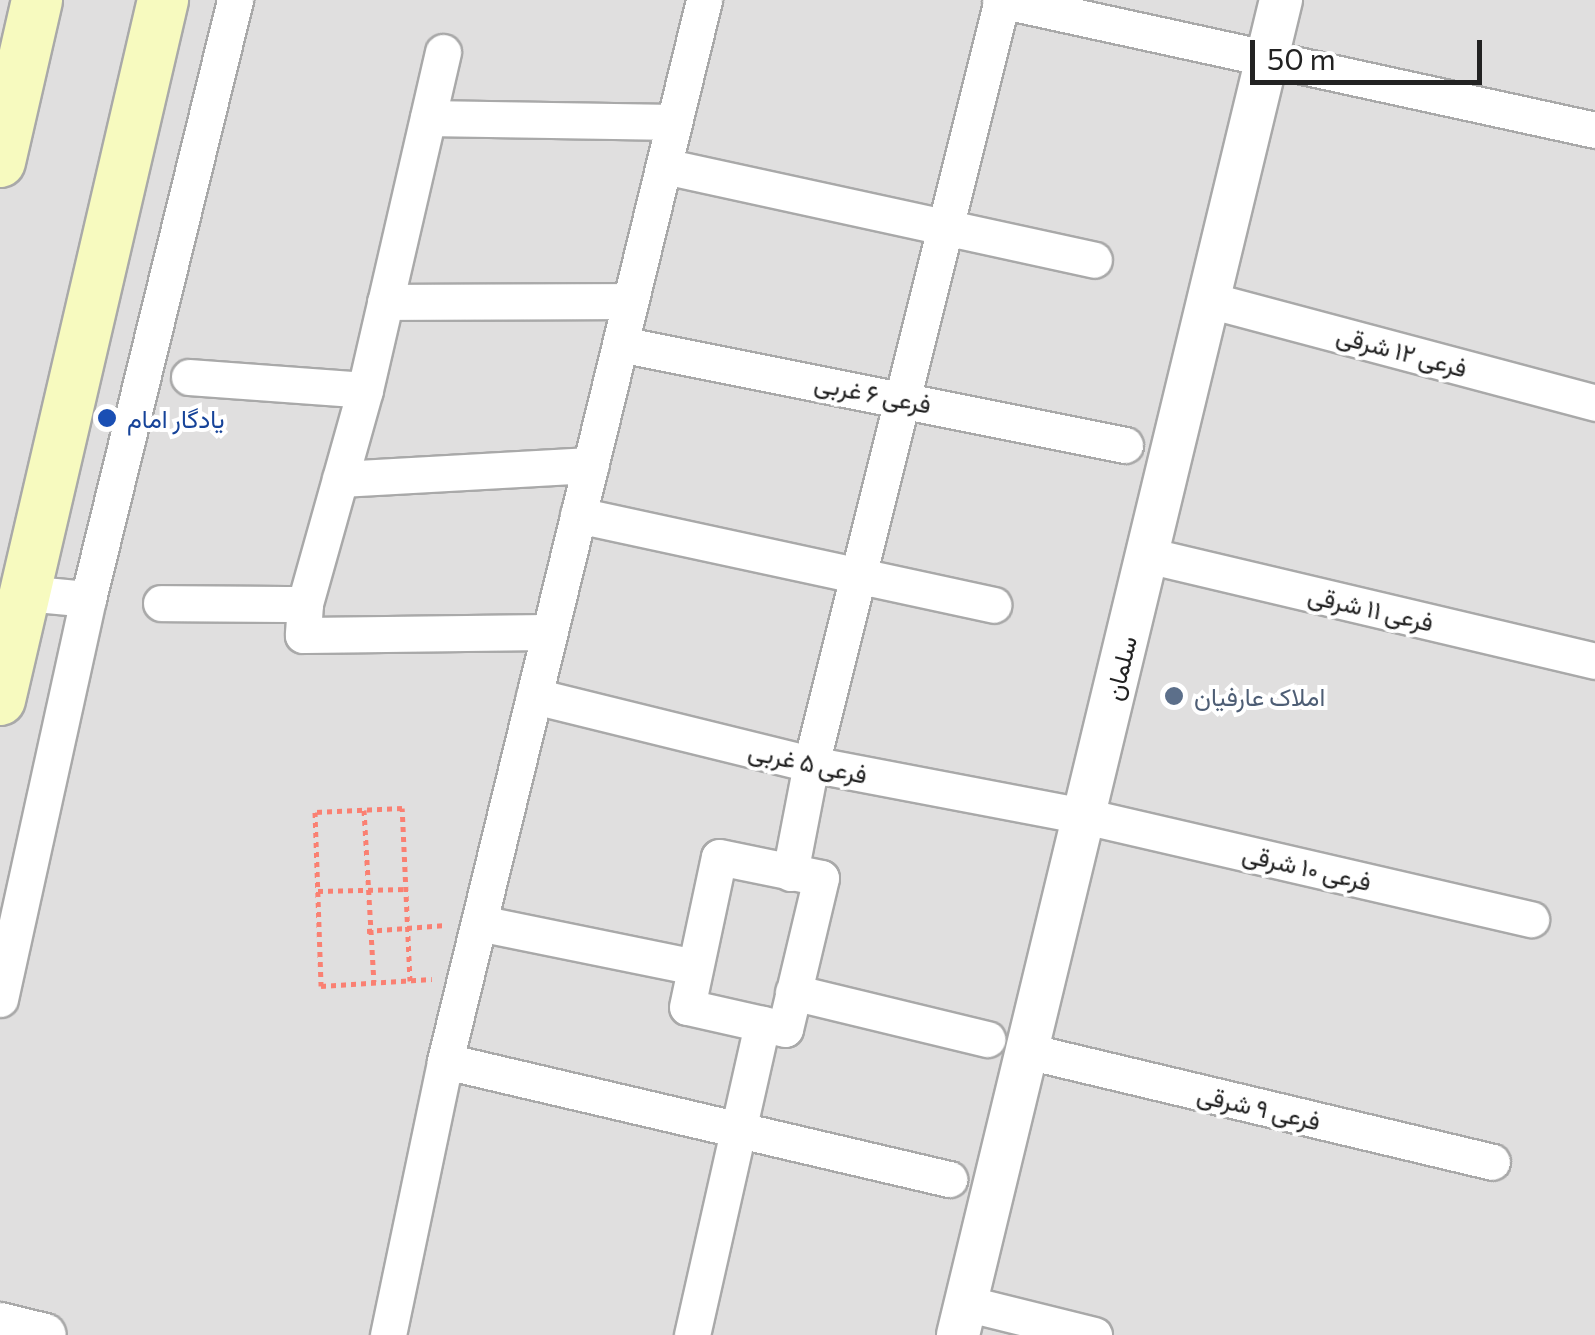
<!DOCTYPE html>
<meta charset="utf-8">
<style>
body{margin:0}
#map{position:relative;width:1595px;height:1335px;overflow:hidden;background:#f2efe9;font-family:Commissioner,Vazirmatn,sans-serif}
div>[style]{position:absolute}
[style*='--x']{left:calc(var(--x)*1px);top:calc(var(--y)*1px);width:calc(var(--w)*1px);rotate:calc(var(--a)*1deg)}
.residential>*{inset:0;background:#e0dfdf;transform-origin:0 0}
.path>*{height:5px;margin-top:-2.5px;transform-origin:0;background:repeating-linear-gradient(90deg,#fa8072 0 5px,transparent 0 10px)}
.roads{filter:drop-shadow(2px 0 #a9a9a9) drop-shadow(-2px 0 #a9a9a9) drop-shadow(0 2px #a9a9a9) drop-shadow(0 -2px #a9a9a9)}
.minor>*{height:35px;margin:-17.5px;padding:0 17.5px;transform-origin:17.5px;border-radius:17.5px;background:#fff}
.tertiary>*{height:42px;margin:-21px;padding:0 21px;transform-origin:21px;border-radius:21px;background:#fff}
.secondary>*{height:50px;margin:-25px;padding:0 25px;transform-origin:25px;border-radius:25px;background:#f7fabf}
.dots>*{width:28px;height:28px;translate:-50% -50%;box-sizing:border-box;border:5px solid #fff;border-radius:50%}
span{translate:-50% -50%;white-space:nowrap;text-align:center;line-height:1.15;-webkit-text-stroke:8px #fff;paint-order:stroke}
.street-label{font-size:25px;color:#222}
.transit-label{font-size:25px;color:#164399}
.left{translate:0 -50%;text-align:left}
.service-label{font-size:25px;color:#4e5e75}
.scale{position:absolute;left:1250px;top:40px;width:232px;height:45px;box-sizing:border-box;border:5px solid #222;border-top:0;padding-left:12px;font-size:30px;line-height:35px;white-space:nowrap;color:#222;-webkit-text-stroke:8px #fff;paint-order:stroke}
</style>
<div id="map">
<div class="residential">
<div style="left:0;top:0;width:1595px;height:1335px"></div>
</div>
<div class="path">
<div style="--x:364;--y:810;--w:172;--a:86.7"></div>
<div style="--x:318;--y:891;--w:89;--a:-1.3"></div>
<div style="--x:367;--y:931;--w:79;--a:-4.3"></div>
<div style="--x:410;--y:981;--w:173;--a:-92.6"></div>
<div style="--x:402;--y:808;--w:87;--a:177.4"></div>
<div style="--x:315;--y:812;--w:174;--a:88"></div>
<div style="--x:321;--y:986;--w:111;--a:-3.6"></div>
</div>
<div class="roads">
<div class="minor">
<div style="--x:1000;--y:0;--w:609;--a:12.32"></div>
<div style="--x:443;--y:52;--w:347;--a:103"></div>
<div style="--x:365;--y:390;--w:222;--a:105.7"></div>
<div style="--x:305;--y:604;--w:31;--a:94"></div>
<div style="--x:303;--y:635;--w:246;--a:-0.7"></div>
<div style="--x:428;--y:118;--w:246;--a:0.9"></div>
<div style="--x:664;--y:166;--w:440;--a:12.3"></div>
<div style="--x:1209;--y:300;--w:400;--a:14.9"></div>
<div style="--x:385;--y:302;--w:245;--a:-0.2"></div>
<div style="--x:620;--y:344;--w:515;--a:11.31"></div>
<div style="--x:189;--y:377;--w:176;--a:4.2"></div>
<div style="--x:340;--y:479;--w:251;--a:-3.2"></div>
<div style="--x:578;--y:515;--w:425;--a:12.2"></div>
<div style="--x:1147;--y:555;--w:460;--a:13.3"></div>
<div style="--x:25;--y:593;--w:63;--a:5.4"></div>
<div style="--x:88;--y:599;--w:617;--a:-76.21"></div>
<div style="--x:161;--y:603;--w:144;--a:0.4"></div>
<div style="--x:534;--y:696;--w:285;--a:13.8"></div>
<div style="--x:811;--y:764;--w:278;--a:10.8"></div>
<div style="--x:1084;--y:816;--w:459;--a:13"></div>
<div style="--x:719;--y:857;--w:104;--a:11.6"></div>
<div style="--x:821;--y:878;--w:155;--a:103.4"></div>
<div style="--x:785;--y:1029;--w:100;--a:-167.3"></div>
<div style="--x:687;--y:1007;--w:153;--a:-78"></div>
<div style="--x:790;--y:873;--w:111;--a:-79.1"></div>
<div style="--x:811;--y:764;--w:788;--a:-75.96"></div>
<div style="--x:479;--y:923;--w:220;--a:11.5"></div>
<div style="--x:793;--y:992;--w:200;--a:13.6"></div>
<div style="--x:0;--y:999;--w:410;--a:-77.6"></div>
<div style="--x:1027;--y:1051;--w:478;--a:13.4"></div>
<div style="--x:445;--y:1061;--w:518;--a:13.18"></div>
<div style="--x:965;--y:1303;--w:133;--a:13.9"></div>
<div style="--x:388;--y:1335;--w:280;--a:-78.2"></div>
<div style="--x:445;--y:1061;--w:1092;--a:-76.28"></div>
<div style="--x:692;--y:1335;--w:319;--a:-77.3"></div>
</div>
<div class="tertiary">
<div style="--x:0;--y:1324;--w:46;--a:13.7"></div>
<div style="--x:958;--y:1335;--w:1374;--a:-76.4"></div>
</div>
<div class="secondary">
<div style="--x:0;--y:162;--w:166;--a:-77.1"></div>
<div style="--x:0;--y:700;--w:719;--a:-76.89"></div>
</div>
</div>
<div class="dots">
<div style="left:107px;top:418px;background:#1a4fb4"></div>
<div style="left:1174px;top:696px;background:#5c6f8a"></div>
</div>
<div class="street-label">
<span style="left:1402px;top:351px;rotate:15deg">فرعی ۱۲ شرقی</span>
<span style="left:873px;top:393px;rotate:11deg">فرعی ۶ غربی</span>
<span style="left:1371px;top:608px;rotate:13deg">فرعی ۱۱ شرقی</span>
<span style="left:1120px;top:668px;rotate:-76deg">سلمان</span>
<span style="left:808px;top:762px;rotate:12deg">فرعی ۵ غربی</span>
<span style="left:1307px;top:867px;rotate:13deg">فرعی ۱۰ شرقی</span>
<span style="left:1259px;top:1107px;rotate:13deg">فرعی ۹ شرقی</span>
</div>
<div class="transit-label">
<span class="left" style="left:127px;top:418px">یادگار امام</span>
</div>
<div class="service-label">
<span class="left" style="left:1194px;top:696px">املاک عارفیان</span>
</div>
<div class="scale">50 m</div>
</div>
